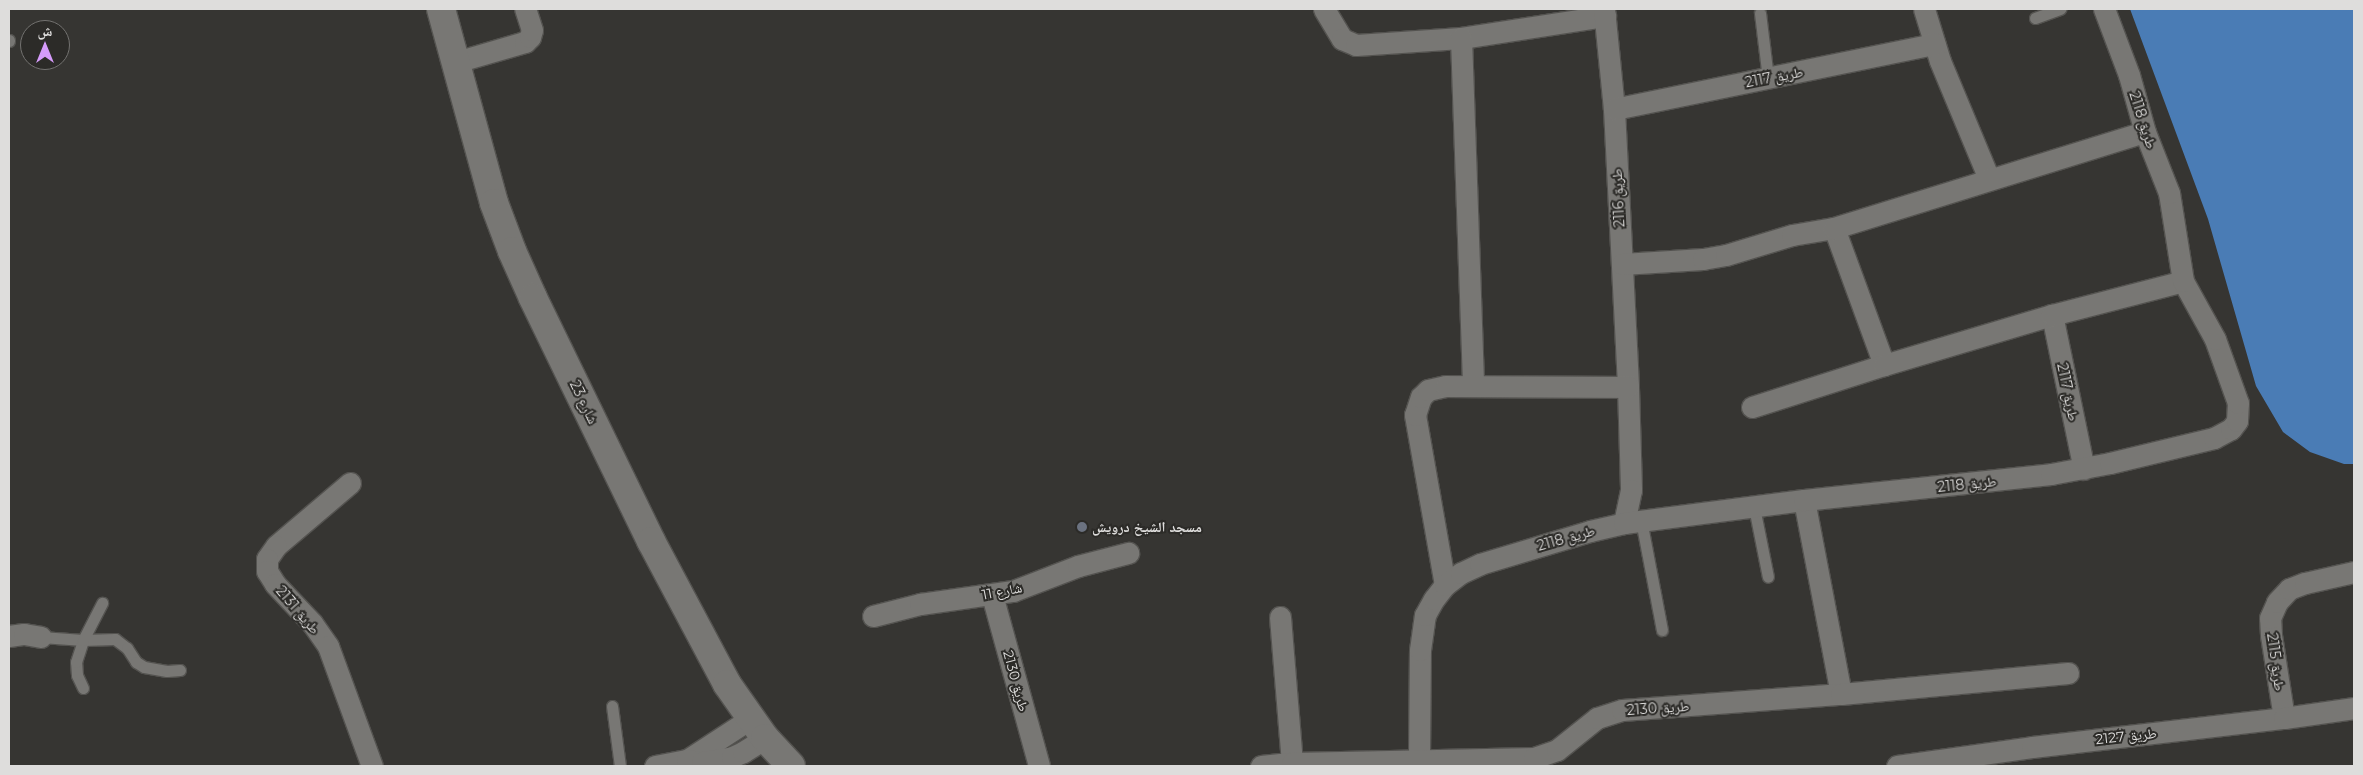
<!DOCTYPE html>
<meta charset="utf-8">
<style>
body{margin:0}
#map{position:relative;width:2363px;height:775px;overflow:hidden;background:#363532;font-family:Montserrat,"Noto Naskh Arabic",sans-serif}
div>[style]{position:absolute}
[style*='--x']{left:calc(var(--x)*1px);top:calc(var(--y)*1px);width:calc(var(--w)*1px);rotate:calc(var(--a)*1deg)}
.water>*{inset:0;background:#4a7cb5}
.roads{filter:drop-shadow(1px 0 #545350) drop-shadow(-1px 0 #545350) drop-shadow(0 1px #545350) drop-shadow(0 -1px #545350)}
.lane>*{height:11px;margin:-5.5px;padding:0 5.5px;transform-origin:5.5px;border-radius:5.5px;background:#787774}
.street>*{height:21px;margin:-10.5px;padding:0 10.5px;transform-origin:10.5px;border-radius:10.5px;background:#787774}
.secondary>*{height:28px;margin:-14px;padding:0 14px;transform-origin:14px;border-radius:14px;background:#787774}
.dots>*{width:14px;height:14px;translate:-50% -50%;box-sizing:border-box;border:2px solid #2c2b28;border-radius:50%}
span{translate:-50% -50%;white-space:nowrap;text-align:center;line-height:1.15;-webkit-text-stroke:4px #2c2b28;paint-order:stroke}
.street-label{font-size:14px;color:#dedddc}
.poi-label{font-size:14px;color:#dedddc;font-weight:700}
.left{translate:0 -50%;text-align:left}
.frame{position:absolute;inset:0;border:10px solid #dedddc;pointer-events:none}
.north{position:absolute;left:20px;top:20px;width:50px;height:50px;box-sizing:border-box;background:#2c2b28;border:1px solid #737270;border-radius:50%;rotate:0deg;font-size:14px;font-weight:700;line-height:20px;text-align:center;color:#dedddc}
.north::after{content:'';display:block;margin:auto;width:18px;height:22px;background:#d59bfa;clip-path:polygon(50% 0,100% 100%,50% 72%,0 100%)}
</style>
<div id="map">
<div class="water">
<div style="clip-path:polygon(2130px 9px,2354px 9px,2354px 464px,2344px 464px,2310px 452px,2283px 432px,2256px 386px,2208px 219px)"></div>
</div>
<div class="roads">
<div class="lane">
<div style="--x:1760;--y:13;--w:65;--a:83"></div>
<div style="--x:2035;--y:18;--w:27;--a:-20"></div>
<div style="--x:9;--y:40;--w:1;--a:90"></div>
<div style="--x:1754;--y:507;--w:71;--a:78.7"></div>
<div style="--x:1641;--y:520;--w:112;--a:79.2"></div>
<div style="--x:41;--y:637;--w:42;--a:4.1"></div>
<div style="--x:83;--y:640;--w:32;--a:-2"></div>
<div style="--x:115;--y:639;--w:15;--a:37"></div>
<div style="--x:127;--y:648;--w:17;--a:57"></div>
<div style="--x:136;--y:662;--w:9;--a:32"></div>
<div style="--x:144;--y:667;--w:23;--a:10"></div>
<div style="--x:167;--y:671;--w:13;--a:-4"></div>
<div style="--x:83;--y:688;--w:14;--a:-115"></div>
<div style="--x:77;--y:675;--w:13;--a:-94"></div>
<div style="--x:76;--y:662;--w:23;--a:-72"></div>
<div style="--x:83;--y:640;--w:42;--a:-62.8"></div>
<div style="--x:612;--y:706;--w:61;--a:82.4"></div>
</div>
<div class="street">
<div style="--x:1324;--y:9;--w:35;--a:59"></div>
<div style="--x:1342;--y:39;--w:15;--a:23"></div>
<div style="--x:1356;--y:45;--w:105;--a:-3.8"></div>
<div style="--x:1461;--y:38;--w:146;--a:-8.7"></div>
<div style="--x:1604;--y:9;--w:100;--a:84.3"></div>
<div style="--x:1614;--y:109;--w:278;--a:87.1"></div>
<div style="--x:1628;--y:387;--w:103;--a:88.3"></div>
<div style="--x:1631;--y:490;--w:34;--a:102"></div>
<div style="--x:1924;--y:9;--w:54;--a:72.9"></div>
<div style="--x:1940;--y:61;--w:128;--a:67.4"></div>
<div style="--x:1461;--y:38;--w:348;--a:88"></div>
<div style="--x:456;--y:62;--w:72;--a:-16.2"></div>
<div style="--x:525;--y:42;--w:7;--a:-45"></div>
<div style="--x:530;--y:37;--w:7;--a:-74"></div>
<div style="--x:532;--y:30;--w:22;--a:-108"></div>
<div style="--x:1614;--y:109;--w:327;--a:-11.5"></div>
<div style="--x:1834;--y:228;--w:146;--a:69.9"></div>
<div style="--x:1622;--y:264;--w:81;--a:-3.5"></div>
<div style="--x:1703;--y:259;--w:23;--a:-10"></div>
<div style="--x:1726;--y:255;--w:69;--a:-16.9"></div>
<div style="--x:1792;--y:235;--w:43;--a:-9.5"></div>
<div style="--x:1834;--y:228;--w:325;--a:-17.2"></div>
<div style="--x:2052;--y:315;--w:157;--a:78.3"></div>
<div style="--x:1752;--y:407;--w:139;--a:-17.7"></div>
<div style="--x:1884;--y:365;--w:175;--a:-16.6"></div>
<div style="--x:2052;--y:315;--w:135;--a:-14.5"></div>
<div style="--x:350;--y:483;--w:97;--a:139.6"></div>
<div style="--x:276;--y:546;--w:16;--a:125"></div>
<div style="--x:267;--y:559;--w:12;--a:90"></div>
<div style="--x:267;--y:571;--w:15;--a:58"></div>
<div style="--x:275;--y:584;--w:54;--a:46.5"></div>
<div style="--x:312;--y:623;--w:28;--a:55"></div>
<div style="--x:328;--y:646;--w:128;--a:69.9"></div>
<div style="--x:1804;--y:500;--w:197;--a:79.2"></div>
<div style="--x:1445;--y:585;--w:173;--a:-100"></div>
<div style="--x:1415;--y:415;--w:19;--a:-72"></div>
<div style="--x:1421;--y:397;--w:10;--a:-45"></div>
<div style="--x:1428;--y:390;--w:18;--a:-13"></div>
<div style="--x:1446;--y:386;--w:182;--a:0.3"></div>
<div style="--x:992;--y:595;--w:177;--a:74.6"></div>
<div style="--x:873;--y:616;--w:49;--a:-14.3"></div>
<div style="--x:920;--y:604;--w:94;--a:-8"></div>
<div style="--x:1013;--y:591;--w:70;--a:-21"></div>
<div style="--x:1078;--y:566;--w:52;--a:-14.6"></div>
<div style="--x:1280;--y:617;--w:146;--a:85.3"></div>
<div style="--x:9;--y:636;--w:15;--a:-8"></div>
<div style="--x:24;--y:634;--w:17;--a:10"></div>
<div style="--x:2284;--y:718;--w:84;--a:-98.9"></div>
<div style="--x:2271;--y:635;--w:17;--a:-93"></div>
<div style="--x:2270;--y:618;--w:17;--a:-66"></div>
<div style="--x:2277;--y:602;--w:18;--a:-47"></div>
<div style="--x:2289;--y:589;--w:17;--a:-21"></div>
<div style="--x:2305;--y:583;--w:50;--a:-12.7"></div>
<div style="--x:687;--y:760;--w:75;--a:-33.1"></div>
<div style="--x:1419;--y:760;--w:110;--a:-89.5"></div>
<div style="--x:1420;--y:650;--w:35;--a:-82"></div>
<div style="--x:1425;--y:615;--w:18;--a:-61"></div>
<div style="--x:1434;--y:599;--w:18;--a:-52"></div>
<div style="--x:1445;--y:585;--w:20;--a:-37"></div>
<div style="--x:1461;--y:573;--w:21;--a:-25"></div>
<div style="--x:1480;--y:564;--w:115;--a:-16.7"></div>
<div style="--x:1590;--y:531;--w:35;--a:-13"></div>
<div style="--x:1624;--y:523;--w:181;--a:-7.3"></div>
<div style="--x:1804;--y:500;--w:248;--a:-6"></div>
<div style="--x:2051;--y:474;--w:60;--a:-10.6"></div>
<div style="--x:2110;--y:463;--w:107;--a:-13.5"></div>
<div style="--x:2214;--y:438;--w:19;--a:-28"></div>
<div style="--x:2231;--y:429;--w:10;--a:-53"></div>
<div style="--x:2237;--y:421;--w:18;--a:-87"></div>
<div style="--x:2238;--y:403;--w:68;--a:-109.8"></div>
<div style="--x:2215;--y:339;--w:66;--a:-118.9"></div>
<div style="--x:2183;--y:281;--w:89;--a:-99"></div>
<div style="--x:2169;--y:193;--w:66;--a:-111.5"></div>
<div style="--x:2145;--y:132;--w:59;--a:-105.7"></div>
<div style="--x:2129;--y:75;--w:71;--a:-110.7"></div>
<div style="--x:655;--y:766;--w:33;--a:-11"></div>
<div style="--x:687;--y:760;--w:15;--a:8"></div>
<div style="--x:702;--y:762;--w:30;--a:-9"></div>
<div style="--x:732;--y:757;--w:12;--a:-24"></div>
<div style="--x:743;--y:752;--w:26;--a:-32"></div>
<div style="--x:1261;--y:766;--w:31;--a:-6"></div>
<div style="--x:1292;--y:763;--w:242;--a:-1.2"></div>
<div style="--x:1534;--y:758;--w:24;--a:-19"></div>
<div style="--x:1557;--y:750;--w:51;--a:-38.7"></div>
<div style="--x:1597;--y:718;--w:26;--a:-18"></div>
<div style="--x:1622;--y:710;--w:220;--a:-4.2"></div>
<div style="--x:1841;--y:694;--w:228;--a:-5.3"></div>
<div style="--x:1897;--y:766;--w:136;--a:-8"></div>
<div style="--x:2032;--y:747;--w:254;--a:-6.6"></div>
<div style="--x:2284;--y:718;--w:71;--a:-8.1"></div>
</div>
<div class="secondary">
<div style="--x:441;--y:9;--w:201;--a:74.7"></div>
<div style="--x:494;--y:203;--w:51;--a:69.4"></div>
<div style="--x:512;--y:251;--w:51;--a:65.9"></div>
<div style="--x:533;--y:298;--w:270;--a:64.1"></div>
<div style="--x:651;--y:541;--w:162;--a:62"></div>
<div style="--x:727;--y:684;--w:66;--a:54.9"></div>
<div style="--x:765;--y:738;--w:38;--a:47"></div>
</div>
</div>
<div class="dots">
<div style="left:1082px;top:527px;background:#6b7280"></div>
</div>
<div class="street-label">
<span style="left:1774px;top:77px;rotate:-11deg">طريق 2117</span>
<span style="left:2143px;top:120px;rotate:72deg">طريق 2118</span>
<span style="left:1618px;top:198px;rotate:-93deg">طريق 2116</span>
<span style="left:2068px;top:392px;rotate:78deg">طريق 2117</span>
<span style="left:584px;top:402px;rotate:64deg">شارع 23</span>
<span style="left:1967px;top:484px;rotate:-6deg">طريق 2118</span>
<span style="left:1566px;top:538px;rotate:-16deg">طريق 2118</span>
<span style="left:1002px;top:591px;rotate:-11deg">شارع 11</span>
<span style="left:298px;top:610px;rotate:49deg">طريق 2131</span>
<span style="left:2276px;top:662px;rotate:82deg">طريق 2115</span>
<span style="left:1016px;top:681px;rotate:75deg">طريق 2130</span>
<span style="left:1658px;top:708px;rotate:-4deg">طريق 2130</span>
<span style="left:2126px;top:736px;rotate:-6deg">طريق 2127</span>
</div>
<div class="poi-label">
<span class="left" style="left:1092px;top:527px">مسجد الشيخ درويش</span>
</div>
<div class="frame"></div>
<div class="north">ش</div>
</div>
